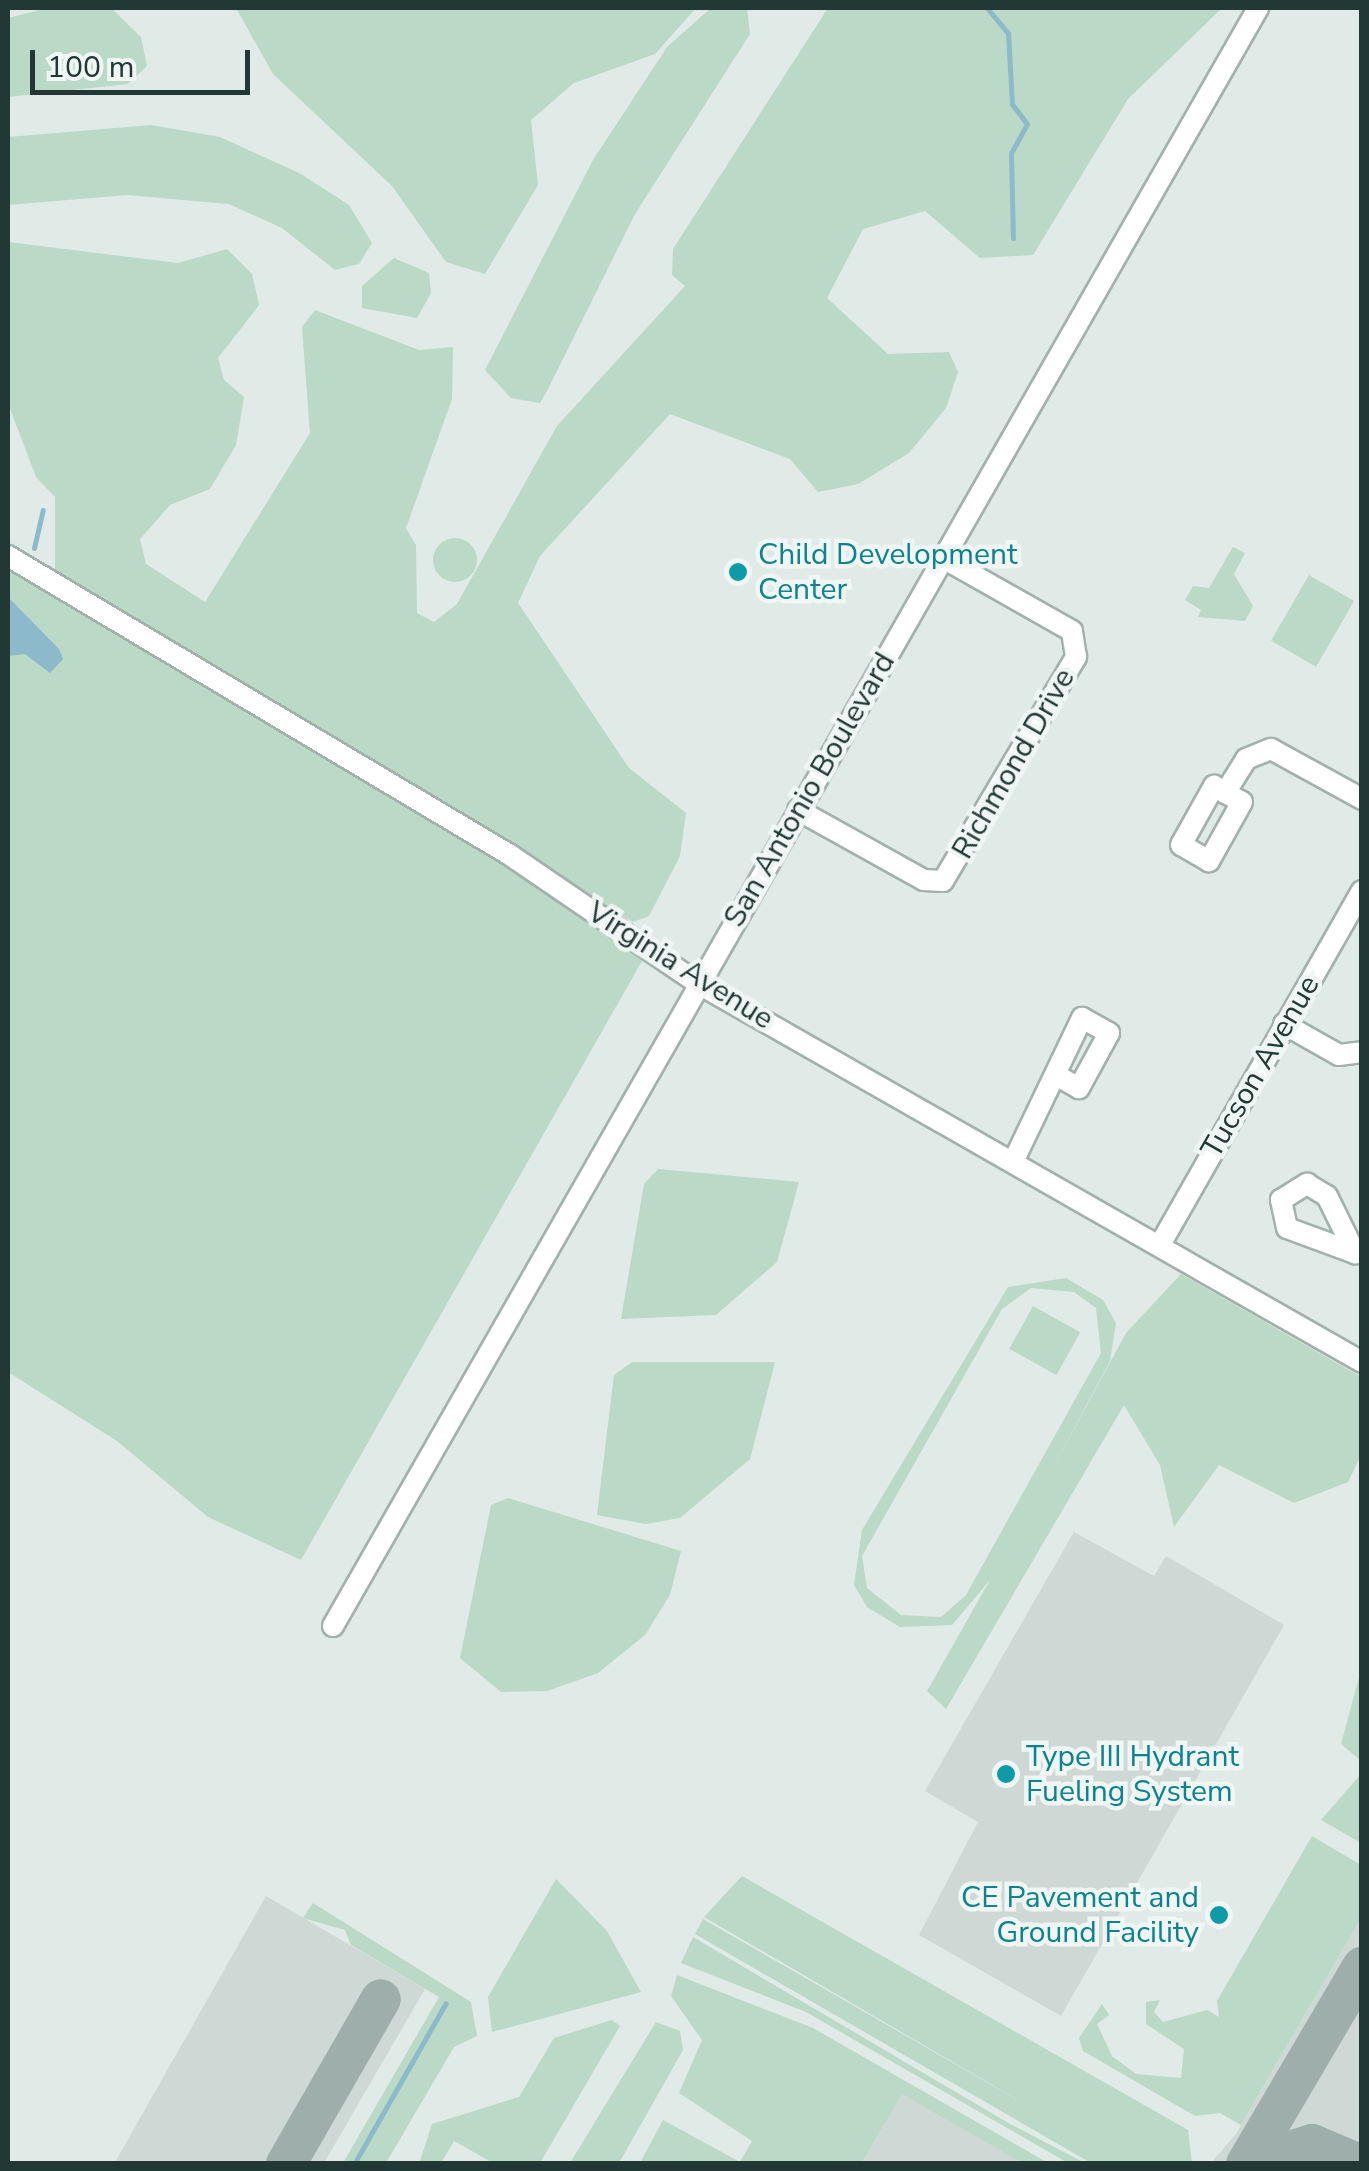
<!DOCTYPE html>
<style>
body{margin:0}
#map{position:relative;width:1369px;height:2171px;overflow:hidden;background:#e0eae6;font-family:"Nunito Sans",sans-serif}
div>[style]{position:absolute}
[style*='--x']{left:calc(var(--x)*1px);top:calc(var(--y)*1px);width:calc(var(--w)*1px);rotate:calc(var(--a)*1deg)}
.built>*{inset:0;background:#ced9d5}
.green>*{inset:0;background:#bad9c6;transform-origin:0 0}
.round{border-radius:50%}
.water>*{inset:0;background:#8cbacb}
.stream>*{height:5px;margin:-2.5px;padding:0 2.5px;transform-origin:2.5px;border-radius:2.5px;background:#8cbacb}
.taxiway>*{height:40px;margin:-20px;padding:0 20px;transform-origin:20px;border-radius:20px;background:#9eafab}
.roads{filter:drop-shadow(2px 0 #a3b1ad) drop-shadow(-2px 0 #a3b1ad) drop-shadow(0 2px #a3b1ad) drop-shadow(0 -2px #a3b1ad)}
.minor>*{height:20px;margin:-10px;padding:0 10px;transform-origin:10px;border-radius:10px;background:#fff}
.dots>*{width:28px;height:28px;translate:-50% -50%;box-sizing:border-box;border:5px solid #f0f6f4;border-radius:50%}
span{translate:-50% -50%;white-space:nowrap;text-align:center;line-height:1.15;-webkit-text-stroke:9px #f0f6f4;paint-order:stroke}
.culture-label{font-size:30px;color:#0d838f}
.left{translate:0 -50%;text-align:left}
.right{translate:-100% -50%;text-align:right}
.street-label{font-size:30px;color:#223835}
.frame{position:absolute;inset:0;border:10px solid #223835;pointer-events:none}
.scale{position:absolute;left:30px;top:50px;width:220px;height:45px;box-sizing:border-box;border:5px solid #223835;border-top:0;padding-left:12px;font-size:30px;line-height:35px;white-space:nowrap;color:#223835;-webkit-text-stroke:8px #f0f6f4;paint-order:stroke}
</style>
<div id="map">
<div class="built">
<div style="clip-path:polygon(1074px 1532px,1154px 1576px,1166px 1556px,1284px 1625px,1061px 2016px,919px 1935px,978px 1822px,925px 1791px)"></div>
<div style="clip-path:polygon(266px 1896px,425px 1989px,324px 2163px,114px 2164px)"></div>
<div style="clip-path:polygon(1361px 1918px,1361px 2163px,1210px 2164px,1236px 2134px)"></div>
<div style="clip-path:polygon(902px 2093px,1018px 2160px,1016px 2164px,862px 2164px)"></div>
</div>
<div class="green">
<div style="clip-path:polygon(48px 8px,111px 8px,141px 37px,147px 66px,128px 84px,8px 97px,8px 18px)"></div>
<div style="clip-path:polygon(236px 8px,696px 8px,655px 54px,574px 83px,531px 120px,538px 185px,485px 274px,446px 262px,392px 186px,273px 74px)"></div>
<div style="clip-path:polygon(747px 8px,750px 34px,635px 214px,547px 391px,540px 403px,511px 398px,485px 370px,593px 160px,667px 47px,711px 8px)"></div>
<div style="clip-path:polygon(828px 8px,1222px 8px,1128px 99px,1033px 255px,980px 258px,925px 211px,863px 229px,827px 298px,888px 354px,949px 352px,958px 372px,946px 408px,909px 453px,858px 484px,818px 492px,790px 459px,670px 414px,540px 556px,518px 603px,629px 768px,686px 813px,680px 856px,649px 916px,633px 922px,55px 581px,55px 497px,36px 477px,8px 403px,8px 242px,178px 263px,227px 249px,252px 274px,259px 305px,218px 358px,224px 380px,244px 397px,236px 445px,210px 489px,170px 505px,140px 539px,146px 564px,205px 602px,310px 433px,302px 327px,315px 310px,419px 350px,453px 347px,452px 399px,406px 528px,416px 545px,417px 613px,434px 622px,457px 604px,557px 426px,685px 286px,672px 275px,673px 249px)"></div>
<div style="clip-path:polygon(151px 125px,220px 137px,301px 174px,349px 205px,372px 243px,359px 264px,335px 270px,282px 228px,229px 204px,127px 195px,8px 205px,8px 137px)"></div>
<div style="clip-path:polygon(394px 258px,429px 273px,431px 293px,417px 318px,362px 308px,362px 286px)"></div>
<div class="round" style="left:433px;top:538px;width:44px;height:44px"></div>
<div style="clip-path:polygon(1233px 547px,1245px 553px,1234px 574px,1253px 606px,1245px 621px,1198px 617px,1201px 610px,1185px 600px,1193px 586px,1209px 588px)"></div>
<div style="clip-path:polygon(8px 568px,541px 886px,642px 961px,301px 1560px,208px 1517px,117px 1441px,8px 1372px)"></div>
<div style="left:1309px;top:575px;width:52px;height:76px;rotate:30deg"></div>
<div style="clip-path:polygon(658px 1169px,799px 1182px,777px 1262px,716px 1315px,621px 1319px,644px 1184px)"></div>
<div style="clip-path:polygon(evenodd,1181px 1274px,1361px 1377px,1361px 1455px,1348px 1482px,1294px 1503px,1219px 1465px,1174px 1527px,1160px 1465px,1124px 1405px,946px 1709px,927px 1691px,990px 1580px,952px 1625px,900px 1627px,867px 1607px,854px 1585px,862px 1530px,1008px 1287px,1066px 1278px,1103px 1300px,1116px 1323px,1110px 1361px,1043px 1486px,1126px 1333px,1181px 1274px,1031px 1288px,1074px 1292px,1096px 1308px,1101px 1353px,966px 1595px,941px 1617px,901px 1615px,867px 1588px,862px 1556px,1002px 1309px,1031px 1288px)"></div>
<div style="left:1033px;top:1306px;width:54px;height:49px;rotate:29deg"></div>
<div style="clip-path:polygon(632px 1362px,775px 1362px,750px 1459px,680px 1518px,646px 1524px,597px 1515px,614px 1375px)"></div>
<div style="clip-path:polygon(508px 1498px,681px 1551px,670px 1595px,645px 1635px,598px 1673px,547px 1691px,501px 1692px,460px 1658px,491px 1505px)"></div>
<div style="clip-path:polygon(1361px 1670px,1362px 1761px,1361px 1761px,1341px 1744px)"></div>
<div style="clip-path:polygon(1361px 1774px,1361px 1843px,1321px 1820px)"></div>
<div style="clip-path:polygon(1312px 1836px,1361px 1865px,1361px 1918px,1241px 2125px,1220px 2113px,1195px 2116px,1083px 2051px,1079px 2038px,1102px 2004px,1109px 2015px,1097px 2024px,1112px 2056px,1136px 2074px,1181px 2078px,1184px 2049px,1146px 2024px,1146px 2002px,1160px 2000px,1154px 2012px,1163px 2022px,1207px 2010px,1219px 2017px,1217px 2001px)"></div>
<div style="clip-path:polygon(742px 1876px,1188px 2130px,1192px 2163px,1091px 2163px,695px 1934px,703px 1919px,1023px 2103px,704px 1917px)"></div>
<div style="clip-path:polygon(556px 1879px,607px 1931px,641px 1992px,492px 2032px,488px 1997px)"></div>
<div style="clip-path:polygon(313px 1903px,471px 2002px,477px 2036px,454px 2047px,386px 2163px,343px 2163px,439px 1997px,351px 1945px,345px 1930px,303px 1918px)"></div>
<div style="clip-path:polygon(693px 1937px,1010px 2124px,1085px 2163px,1068px 2163px,806px 2012px,681px 1963px)"></div>
<div style="clip-path:polygon(677px 1975px,813px 2028px,1048px 2163px,1023px 2163px,902px 2094px,862px 2163px,640px 2163px,663px 2120px,740px 2162px,752px 2141px,679px 2093px,702px 2040px,671px 1996px)"></div>
<div style="clip-path:polygon(612px 2020px,620px 2026px,540px 2163px,493px 2163px,454px 2141px,441px 2163px,420px 2161px,432px 2124px,519px 2097px,554px 2038px)"></div>
<div style="clip-path:polygon(656px 2022px,680px 2031px,683px 2050px,619px 2163px,570px 2163px)"></div>
</div>
<div class="water">
<div style="clip-path:polygon(8px 597px,59px 649px,63px 659px,50px 673px,25px 654px,8px 656px)"></div>
</div>
<div class="stream">
<div style="--x:987;--y:8;--w:33;--a:50"></div>
<div style="--x:1008;--y:33;--w:71;--a:86.8"></div>
<div style="--x:1012;--y:104;--w:25;--a:53"></div>
<div style="--x:1027;--y:124;--w:33;--a:119"></div>
<div style="--x:1011;--y:153;--w:85;--a:88.7"></div>
<div style="--x:34;--y:548;--w:39;--a:-77"></div>
<div style="--x:354;--y:2164;--w:185;--a:-60.3"></div>
</div>
<div class="taxiway">
<div style="--x:286;--y:2164;--w:190;--a:-60.1"></div>
<div style="--x:1246;--y:2164;--w:229;--a:-59.5"></div>
<div style="--x:1248;--y:2164;--w:67;--a:-17.4"></div>
<div style="--x:1312;--y:2144;--w:51;--a:23.1"></div>
</div>
<div class="roads">
<div class="minor">
<div style="--x:8;--y:556;--w:584;--a:30.78"></div>
<div style="--x:510;--y:855;--w:229;--a:34.3"></div>
<div style="--x:699;--y:984;--w:763;--a:29.69"></div>
<div style="--x:1214;--y:786;--w:32;--a:30"></div>
<div style="--x:1242;--y:802;--w:68;--a:119.2"></div>
<div style="--x:1209;--y:861;--w:32;--a:-150"></div>
<div style="--x:1181;--y:845;--w:68;--a:-60.8"></div>
<div style="--x:1225;--y:793;--w:40;--a:-58"></div>
<div style="--x:1246;--y:759;--w:27;--a:-22"></div>
<div style="--x:1271;--y:749;--w:104;--a:28.8"></div>
<div style="--x:798;--y:810;--w:144;--a:29.1"></div>
<div style="--x:924;--y:880;--w:19;--a:3"></div>
<div style="--x:943;--y:881;--w:261;--a:-59.3"></div>
<div style="--x:1076;--y:657;--w:26;--a:-99"></div>
<div style="--x:1072;--y:631;--w:148;--a:-150.5"></div>
<div style="--x:1284;--y:1024;--w:63;--a:29.4"></div>
<div style="--x:1339;--y:1055;--w:23;--a:-7"></div>
<div style="--x:1013;--y:1162;--w:160;--a:-64.4"></div>
<div style="--x:1082;--y:1018;--w:31;--a:29"></div>
<div style="--x:1109;--y:1033;--w:63;--a:118.6"></div>
<div style="--x:1079;--y:1088;--w:21;--a:-151"></div>
<div style="--x:1307;--y:1184;--w:23;--a:31"></div>
<div style="--x:1327;--y:1196;--w:64;--a:63.8"></div>
<div style="--x:1355;--y:1253;--w:72;--a:-159.8"></div>
<div style="--x:1287;--y:1228;--w:29;--a:-102"></div>
<div style="--x:1281;--y:1200;--w:31;--a:-32"></div>
<div style="--x:1161;--y:1243;--w:405;--a:-60.3"></div>
<div style="--x:333;--y:1626;--w:1864;--a:-60.24"></div>
</div>
</div>
<div class="dots">
<div style="left:738px;top:572px;background:#0f9aa8"></div>
<div style="left:1006px;top:1774px;background:#0f9aa8"></div>
<div style="left:1219px;top:1915px;background:#0f9aa8"></div>
</div>
<div class="culture-label">
<span class="left" style="left:758px;top:572px">Child Development<br>Center</span>
<span class="left" style="left:1026px;top:1774px">Type III Hydrant<br>Fueling System</span>
<span class="right" style="left:1199px;top:1915px">CE Pavement and<br>Ground Facility</span>
</div>
<div class="street-label">
<span style="left:1014px;top:764px;rotate:-60deg">Richmond Drive</span>
<span style="left:810px;top:790px;rotate:-60deg">San Antonio Boulevard</span>
<span style="left:680px;top:966px;rotate:32deg">Virginia Avenue</span>
<span style="left:1261px;top:1067px;rotate:-60deg">Tucson Avenue</span>
</div>
<div class="frame"></div>
<div class="scale">100 m</div>
</div>
